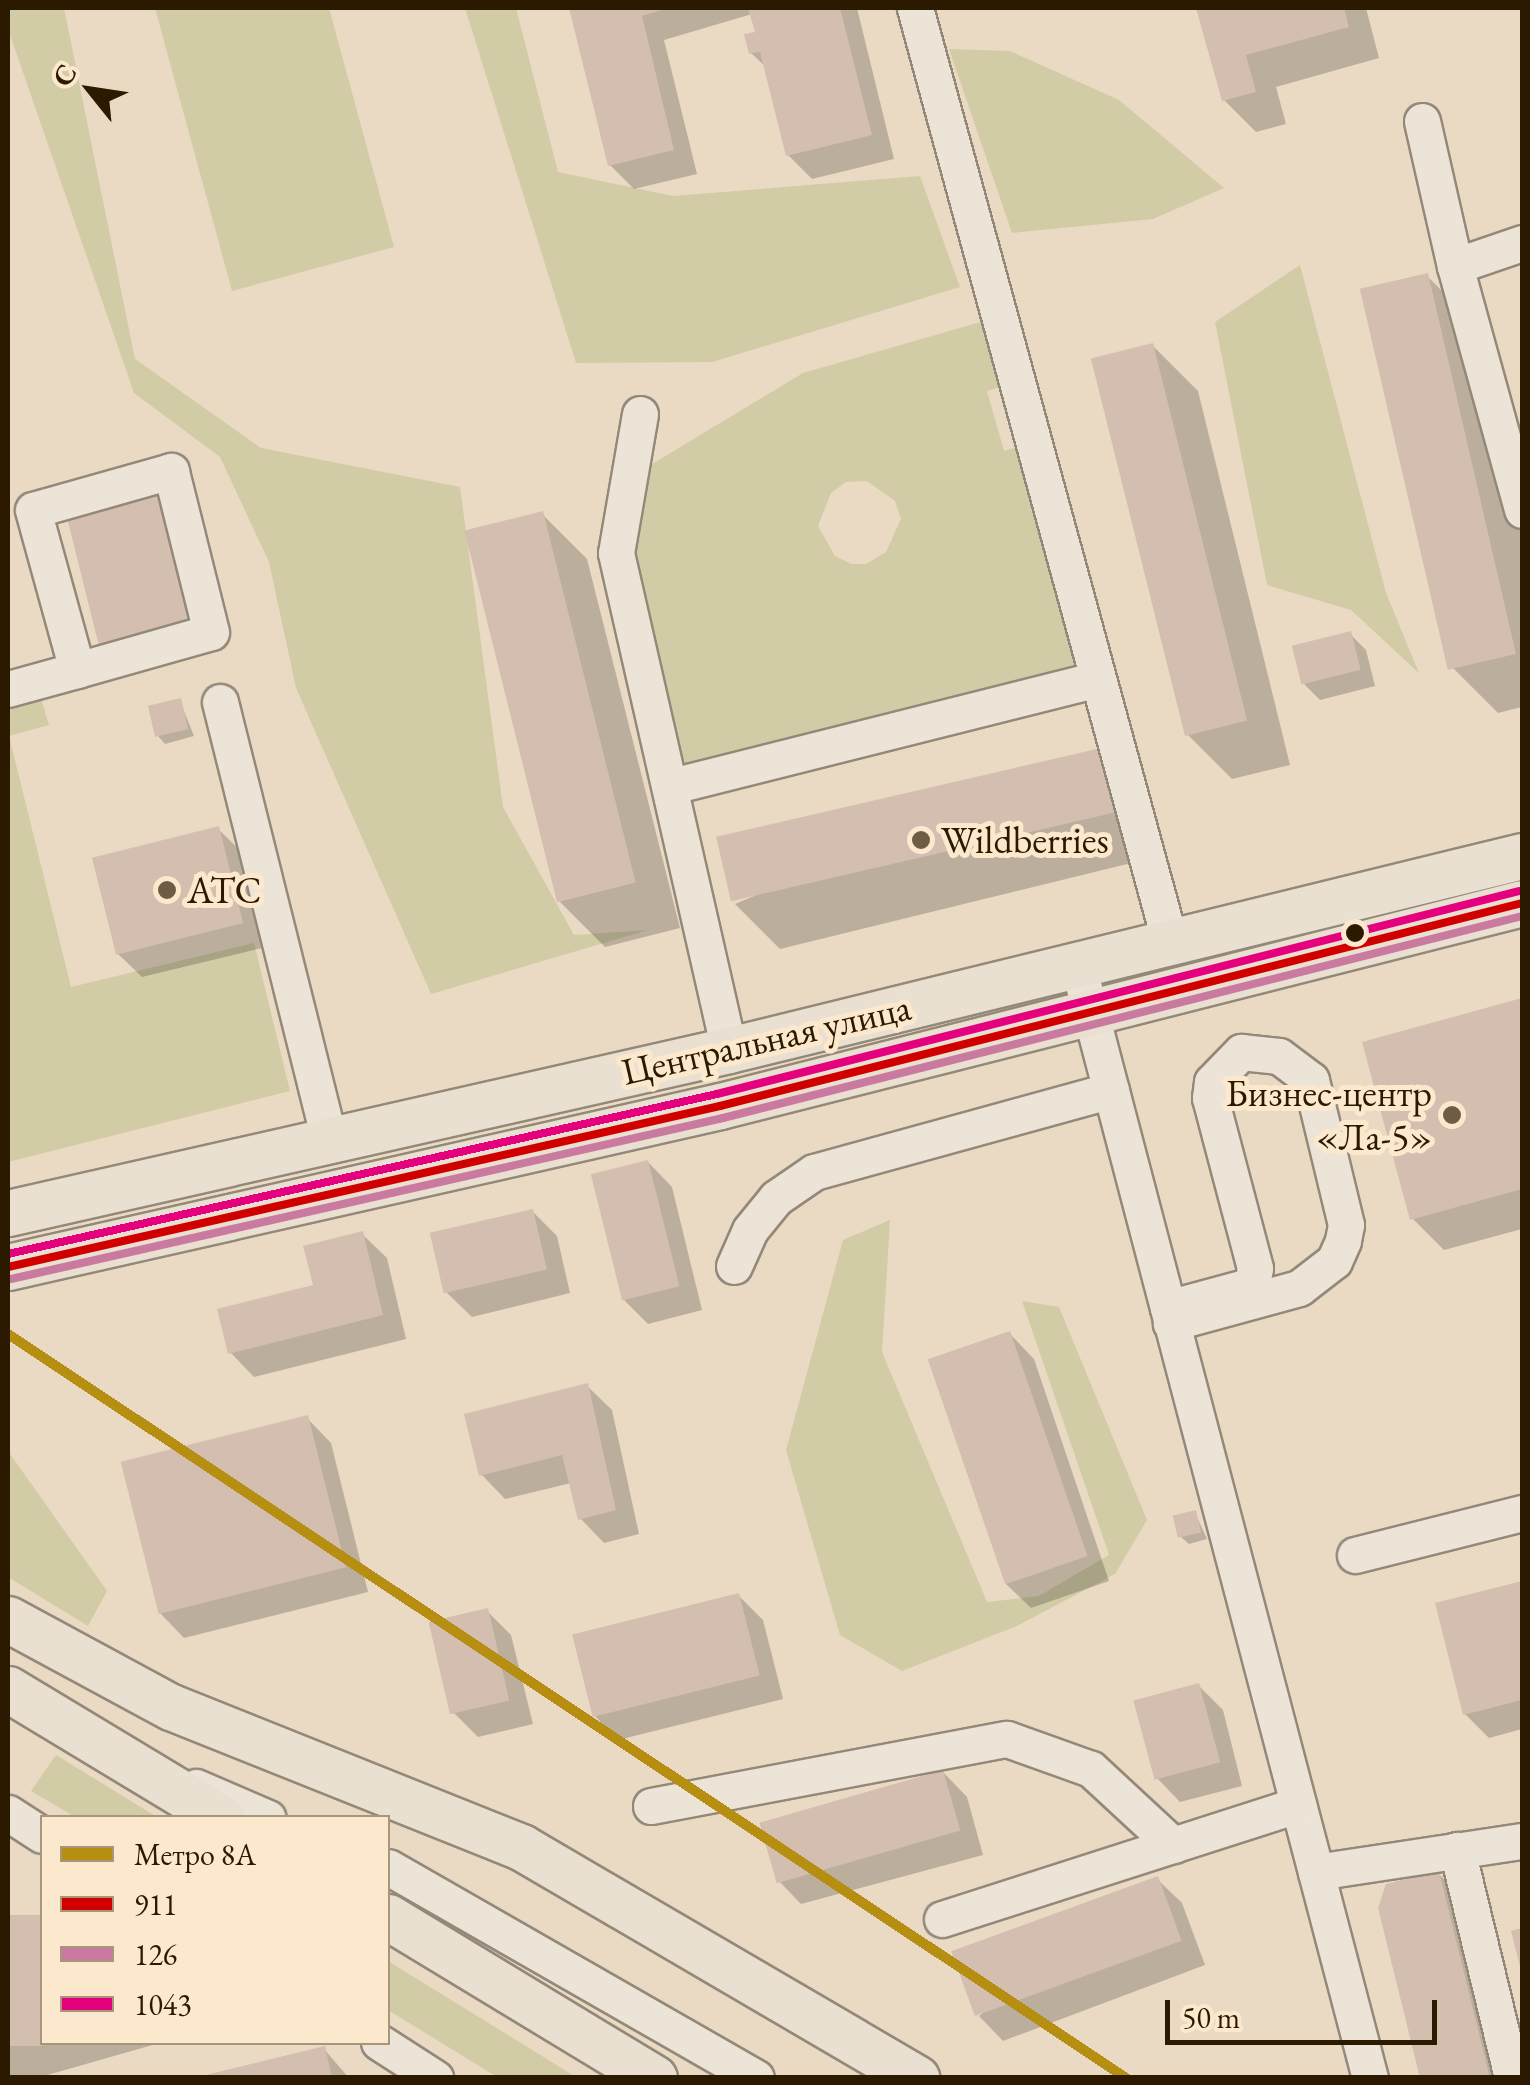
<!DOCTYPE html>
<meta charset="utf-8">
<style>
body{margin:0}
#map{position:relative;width:1530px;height:2085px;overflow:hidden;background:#eadac3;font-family:"EB Garamond",serif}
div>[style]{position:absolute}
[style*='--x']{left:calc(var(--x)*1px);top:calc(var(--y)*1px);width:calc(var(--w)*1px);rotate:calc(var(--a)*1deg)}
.green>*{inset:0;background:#d1cca5}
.shadow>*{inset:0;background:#0003}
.building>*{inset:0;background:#d4beb0;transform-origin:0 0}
.roads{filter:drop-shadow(2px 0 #948979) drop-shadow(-2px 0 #948979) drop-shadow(0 2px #948979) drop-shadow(0 -2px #948979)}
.minor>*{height:35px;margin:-17.5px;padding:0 17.5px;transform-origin:17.5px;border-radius:17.5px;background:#ede4d8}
.major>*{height:45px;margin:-22.5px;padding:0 22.5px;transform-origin:22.5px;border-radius:22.5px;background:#e9e0d2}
.bus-1>*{height:8px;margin:-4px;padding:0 4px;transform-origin:4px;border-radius:4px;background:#d00000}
.bus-2>*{height:8px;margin:-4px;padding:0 4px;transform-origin:4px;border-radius:4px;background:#ca7a9e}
.bus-3>*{height:8px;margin:-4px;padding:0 4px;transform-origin:4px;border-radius:4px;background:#e5007d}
.metro-1>*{height:10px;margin:-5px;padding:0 5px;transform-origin:5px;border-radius:5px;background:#b58e12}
.dots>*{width:28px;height:28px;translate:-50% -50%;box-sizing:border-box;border:5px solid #fce9cd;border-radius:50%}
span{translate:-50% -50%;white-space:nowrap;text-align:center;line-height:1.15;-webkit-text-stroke:10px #fce9cd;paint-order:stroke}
.poi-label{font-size:38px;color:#2b1900}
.left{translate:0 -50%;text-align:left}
.right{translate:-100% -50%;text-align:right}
.street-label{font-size:38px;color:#2b1900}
.frame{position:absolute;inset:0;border:10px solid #2b1900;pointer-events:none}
.legend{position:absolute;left:40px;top:1815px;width:350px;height:230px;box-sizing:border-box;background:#fce9cd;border:2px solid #a8967b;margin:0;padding:12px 18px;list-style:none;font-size:30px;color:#2b1900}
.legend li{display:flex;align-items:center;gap:20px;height:50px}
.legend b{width:50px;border:2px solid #a8967b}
.north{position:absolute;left:40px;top:40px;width:100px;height:100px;-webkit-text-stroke:8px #fce9cd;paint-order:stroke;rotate:300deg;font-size:28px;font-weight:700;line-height:40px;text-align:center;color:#2b1900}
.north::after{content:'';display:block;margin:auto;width:35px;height:45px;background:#2b1900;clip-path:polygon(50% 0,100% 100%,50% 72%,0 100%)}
.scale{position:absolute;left:1165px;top:2000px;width:272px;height:45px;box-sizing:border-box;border:5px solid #2b1900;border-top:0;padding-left:12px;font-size:30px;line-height:35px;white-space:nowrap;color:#2b1900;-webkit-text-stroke:8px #fce9cd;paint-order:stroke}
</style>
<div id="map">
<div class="green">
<div style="clip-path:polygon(8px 8px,64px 8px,135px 359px,261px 448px,460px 487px,503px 807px,574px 935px,648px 930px,431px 994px,296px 688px,269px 562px,220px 457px,134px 393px,8px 29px)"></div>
<div style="clip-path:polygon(155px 8px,329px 8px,394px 247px,232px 291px)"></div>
<div style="clip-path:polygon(465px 8px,516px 8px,558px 172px,673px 196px,920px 176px,960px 287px,712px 362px,576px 363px)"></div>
<div style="clip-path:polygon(949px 49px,1010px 51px,1119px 100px,1224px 188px,1153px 219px,1012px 233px)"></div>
<div style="clip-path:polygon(1300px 265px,1386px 593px,1419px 673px,1351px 610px,1267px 585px,1215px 322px)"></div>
<div style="clip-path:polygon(evenodd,998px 317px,1016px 382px,987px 391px,1004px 451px,1033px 442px,1097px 679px,672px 786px,616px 553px,629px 478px,803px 373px,998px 317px,867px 481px,895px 501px,901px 519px,886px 552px,866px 564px,851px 564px,835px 556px,818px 526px,831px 493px,846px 482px,867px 481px)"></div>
<div style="clip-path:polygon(39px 692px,49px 725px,9px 736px,71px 987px,254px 943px,290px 1091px,8px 1162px,8px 701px)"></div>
<div style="clip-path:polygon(890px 1220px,882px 1352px,987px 1602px,1039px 1596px,1109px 1555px,1022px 1301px,1059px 1307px,1147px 1520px,1115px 1574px,1017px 1626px,902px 1671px,840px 1635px,786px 1450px,843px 1240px)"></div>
<div style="clip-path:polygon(8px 1451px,107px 1591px,88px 1626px,8px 1577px)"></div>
<div style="clip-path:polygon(56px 1755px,157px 1817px,75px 1817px,31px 1791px)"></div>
<div style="clip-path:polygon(388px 1961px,576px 2077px,497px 2077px,388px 2010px)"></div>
</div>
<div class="shadow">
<div style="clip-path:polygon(571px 8px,857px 8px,894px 159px,812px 179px,788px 155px,766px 67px,751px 53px,758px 34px,752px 14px,664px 40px,697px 174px,634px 189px,610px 165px)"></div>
<div style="clip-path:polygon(1199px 8px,1366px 8px,1379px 58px,1276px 87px,1286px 124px,1256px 132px,1224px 100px)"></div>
<div style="clip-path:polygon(1427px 276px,1472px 321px,1522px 533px,1522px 707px,1498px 713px,1453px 668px)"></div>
<div style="clip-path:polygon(1153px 346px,1198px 391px,1290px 765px,1232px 779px,1187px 734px)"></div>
<div style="clip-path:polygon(542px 514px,587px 559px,680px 928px,605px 947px,560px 902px)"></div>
<div style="clip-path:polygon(1350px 634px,1366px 650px,1375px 686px,1320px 700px,1304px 684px)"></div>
<div style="clip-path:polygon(180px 701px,194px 736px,165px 744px,158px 736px)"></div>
<div style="clip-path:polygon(1100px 750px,1160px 856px,780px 949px,735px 904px)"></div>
<div style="clip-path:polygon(218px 829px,243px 853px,266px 947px,142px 977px,117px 953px)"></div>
<div style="clip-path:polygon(1522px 1000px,1522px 1229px,1444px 1250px,1412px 1218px,1365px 1043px)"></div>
<div style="clip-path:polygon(648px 1162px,672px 1187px,702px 1310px,648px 1324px,624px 1300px)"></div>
<div style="clip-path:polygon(532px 1211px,557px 1236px,570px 1293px,472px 1317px,447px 1293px)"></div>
<div style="clip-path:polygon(362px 1234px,387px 1258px,406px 1339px,254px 1377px,230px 1352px,316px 1287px)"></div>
<div style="clip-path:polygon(1010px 1334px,1034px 1359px,1109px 1581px,1031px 1608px,1006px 1584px)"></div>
<div style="clip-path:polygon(587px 1386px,612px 1410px,639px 1534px,604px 1543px,580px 1518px,571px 1483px,505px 1499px,481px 1474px)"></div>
<div style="clip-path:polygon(307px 1418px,331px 1443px,368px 1592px,184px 1638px,160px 1613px)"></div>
<div style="clip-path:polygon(1195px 1513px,1207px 1539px,1189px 1544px,1181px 1537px)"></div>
<div style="clip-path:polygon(1522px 1583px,1522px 1729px,1489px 1738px,1465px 1714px,1438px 1604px)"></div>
<div style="clip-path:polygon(739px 1596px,763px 1620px,783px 1699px,618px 1740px,594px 1715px)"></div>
<div style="clip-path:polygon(487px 1611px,511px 1635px,533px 1724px,478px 1737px,454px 1713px)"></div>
<div style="clip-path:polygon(1198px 1685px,1223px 1710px,1242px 1786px,1180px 1802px,1156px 1777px)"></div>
<div style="clip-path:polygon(943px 1772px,967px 1797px,983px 1855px,801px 1904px,777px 1879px)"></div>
<div style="clip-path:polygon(1438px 1873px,1462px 1898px,1507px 2078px,1423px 2078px)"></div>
<div style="clip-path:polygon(1157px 1879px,1182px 1903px,1205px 1965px,1003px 2041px,979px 2016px)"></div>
<div style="clip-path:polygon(42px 1918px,42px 2042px,163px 2042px,37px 2078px,8px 2078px,8px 1927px)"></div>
<div style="clip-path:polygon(324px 2049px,349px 2078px,207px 2078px)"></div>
</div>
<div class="building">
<div style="clip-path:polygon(569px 8px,668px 8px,642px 16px,674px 150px,608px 166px)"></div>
<div style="clip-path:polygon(748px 8px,840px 8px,872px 135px,786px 156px,760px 52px,749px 54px,744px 34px,755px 32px)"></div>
<div style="clip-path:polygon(1196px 8px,1344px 8px,1349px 27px,1246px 55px,1256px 92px,1222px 101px)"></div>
<div style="left:1428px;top:273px;width:391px;height:70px;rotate:77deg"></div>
<div style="left:1153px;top:343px;width:389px;height:64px;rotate:76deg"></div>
<div style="left:167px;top:493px;width:131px;height:103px;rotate:76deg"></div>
<div style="left:543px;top:511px;width:383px;height:81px;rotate:76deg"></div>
<div style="left:1351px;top:631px;width:40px;height:61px;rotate:76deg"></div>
<div style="left:181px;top:698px;width:32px;height:34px;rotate:77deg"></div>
<div style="left:1101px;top:748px;width:66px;height:395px;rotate:77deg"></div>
<div style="left:219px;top:826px;width:100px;height:131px;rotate:76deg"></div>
<div style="clip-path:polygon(1522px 998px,1522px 1189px,1410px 1220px,1362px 1042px)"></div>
<div style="left:648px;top:1160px;width:130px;height:59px;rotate:76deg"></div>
<div style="left:533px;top:1209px;width:62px;height:106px;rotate:77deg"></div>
<div style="clip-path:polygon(363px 1231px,383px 1315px,228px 1354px,217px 1309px,313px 1285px,303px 1246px)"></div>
<div style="left:1010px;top:1331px;width:238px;height:87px;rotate:71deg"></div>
<div style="clip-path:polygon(588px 1383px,616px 1510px,578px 1520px,562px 1455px,479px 1476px,464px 1414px)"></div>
<div style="left:308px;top:1415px;width:157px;height:193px;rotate:76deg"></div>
<div style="left:1196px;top:1510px;width:23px;height:24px;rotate:77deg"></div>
<div style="clip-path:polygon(1522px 1581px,1522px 1700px,1463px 1715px,1435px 1603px)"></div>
<div style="left:739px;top:1593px;width:85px;height:172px;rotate:76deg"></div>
<div style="left:488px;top:1608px;width:95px;height:61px;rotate:77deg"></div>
<div style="left:1199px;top:1683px;width:82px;height:68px;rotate:75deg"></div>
<div style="left:943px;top:1770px;width:63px;height:191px;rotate:74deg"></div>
<div style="clip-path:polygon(1439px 1871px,1490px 2078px,1420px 2078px,1378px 1908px,1386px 1884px)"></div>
<div style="left:1158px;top:1876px;width:69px;height:220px;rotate:70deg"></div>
<div style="left:42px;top:1915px;width:131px;height:35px;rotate:90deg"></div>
<div style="clip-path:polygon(1522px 1928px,1522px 1970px,1521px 1970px,1511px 1931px)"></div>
<div style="clip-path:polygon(325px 2046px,332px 2078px,202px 2078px,202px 2076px)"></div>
</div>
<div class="roads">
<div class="minor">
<div style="--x:915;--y:8;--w:968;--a:74.73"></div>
<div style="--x:1422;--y:121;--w:149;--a:77.2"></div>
<div style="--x:1522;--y:243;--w:71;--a:161.1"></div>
<div style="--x:1455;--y:266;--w:253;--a:74.6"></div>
<div style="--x:640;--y:414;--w:141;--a:99.8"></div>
<div style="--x:616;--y:553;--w:510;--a:77.19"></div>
<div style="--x:8;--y:689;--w:72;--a:-15.4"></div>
<div style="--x:77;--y:670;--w:139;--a:-15.8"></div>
<div style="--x:211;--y:632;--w:166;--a:-104"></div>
<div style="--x:171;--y:471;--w:143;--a:164.2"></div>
<div style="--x:33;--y:510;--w:166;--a:74.6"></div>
<div style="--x:220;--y:702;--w:450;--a:76"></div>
<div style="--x:672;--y:786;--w:438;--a:-14.1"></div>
<div style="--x:1078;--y:965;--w:1151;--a:75.3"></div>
<div style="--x:734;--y:1266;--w:39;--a:-66"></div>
<div style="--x:750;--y:1230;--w:41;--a:-50.9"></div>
<div style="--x:776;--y:1198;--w:46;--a:-34.4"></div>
<div style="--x:814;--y:1172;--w:308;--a:-15.4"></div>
<div style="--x:1168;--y:1308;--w:87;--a:-15.3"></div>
<div style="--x:1252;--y:1285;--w:17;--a:-80"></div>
<div style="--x:1255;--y:1268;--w:176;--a:-104.8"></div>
<div style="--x:1210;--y:1098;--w:16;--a:-83"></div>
<div style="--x:1212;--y:1082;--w:42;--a:-46"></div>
<div style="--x:1241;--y:1052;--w:38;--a:6"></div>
<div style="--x:1279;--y:1056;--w:40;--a:37"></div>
<div style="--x:1311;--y:1080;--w:149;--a:76.4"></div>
<div style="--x:1346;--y:1225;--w:16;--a:101"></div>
<div style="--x:1343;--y:1241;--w:22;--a:114"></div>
<div style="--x:1334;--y:1261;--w:44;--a:142.4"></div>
<div style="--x:1299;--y:1288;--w:133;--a:164.7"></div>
<div style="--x:1355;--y:1555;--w:172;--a:-14.1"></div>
<div style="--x:196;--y:1787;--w:78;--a:23.3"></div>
<div style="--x:651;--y:1806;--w:362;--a:-10.7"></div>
<div style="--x:1007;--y:1739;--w:89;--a:19.7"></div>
<div style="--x:1091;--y:1769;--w:112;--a:42.8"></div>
<div style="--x:8;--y:1813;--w:40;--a:32.9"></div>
<div style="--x:1457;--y:1850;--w:235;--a:76.4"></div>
<div style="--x:388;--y:1867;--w:424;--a:29.8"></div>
<div style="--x:1316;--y:1872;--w:208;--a:-8.6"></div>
<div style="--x:942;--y:1919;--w:374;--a:-17.8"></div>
<div style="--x:379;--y:2042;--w:67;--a:32.7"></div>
</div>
<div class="major">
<div style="--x:8;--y:1213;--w:739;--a:-12.74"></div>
<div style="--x:729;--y:1050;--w:816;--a:-13.75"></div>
<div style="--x:8;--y:1267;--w:730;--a:-12.74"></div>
<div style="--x:720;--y:1106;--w:827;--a:-14.2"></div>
<div style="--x:8;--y:1619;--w:185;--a:28.4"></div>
<div style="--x:171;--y:1707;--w:377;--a:21.8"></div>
<div style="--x:521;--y:1847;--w:458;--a:30.3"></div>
<div style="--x:8;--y:1689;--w:250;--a:31.1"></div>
<div style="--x:388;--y:1917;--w:311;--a:31.2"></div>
</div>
</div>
<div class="bus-1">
<div style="--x:8;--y:1267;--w:730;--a:-12.74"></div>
<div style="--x:720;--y:1106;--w:827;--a:-14.2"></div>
</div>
<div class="bus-2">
<div style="--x:11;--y:1279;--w:730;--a:-12.74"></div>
<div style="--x:723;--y:1118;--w:824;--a:-14.19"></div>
</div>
<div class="bus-3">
<div style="--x:8;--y:1254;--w:727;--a:-12.72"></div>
<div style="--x:717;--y:1094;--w:827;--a:-14.2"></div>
</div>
<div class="metro-1">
<div style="--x:8;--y:1334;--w:1343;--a:33.64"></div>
</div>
<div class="dots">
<div style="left:921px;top:840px;background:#6e5d44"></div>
<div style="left:167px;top:890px;background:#6e5d44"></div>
<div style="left:1355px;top:933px;background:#2b1900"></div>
<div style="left:1452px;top:1115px;background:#6e5d44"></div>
</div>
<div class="poi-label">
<span class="left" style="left:941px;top:840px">Wildberries</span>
<span class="left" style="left:187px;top:890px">АТС</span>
<span class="right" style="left:1432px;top:1115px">Бизнес-центр<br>«Ла-5»</span>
</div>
<div class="street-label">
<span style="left:766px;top:1039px;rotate:-13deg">Центральная улица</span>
</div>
<div class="frame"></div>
<ul class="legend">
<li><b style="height:12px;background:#b58e12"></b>Метро 8А</li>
<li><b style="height:12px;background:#d00000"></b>911</li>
<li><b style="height:12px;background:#ca7a9e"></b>126</li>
<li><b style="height:12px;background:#e5007d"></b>1043</li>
</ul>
<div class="north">С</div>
<div class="scale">50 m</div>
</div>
